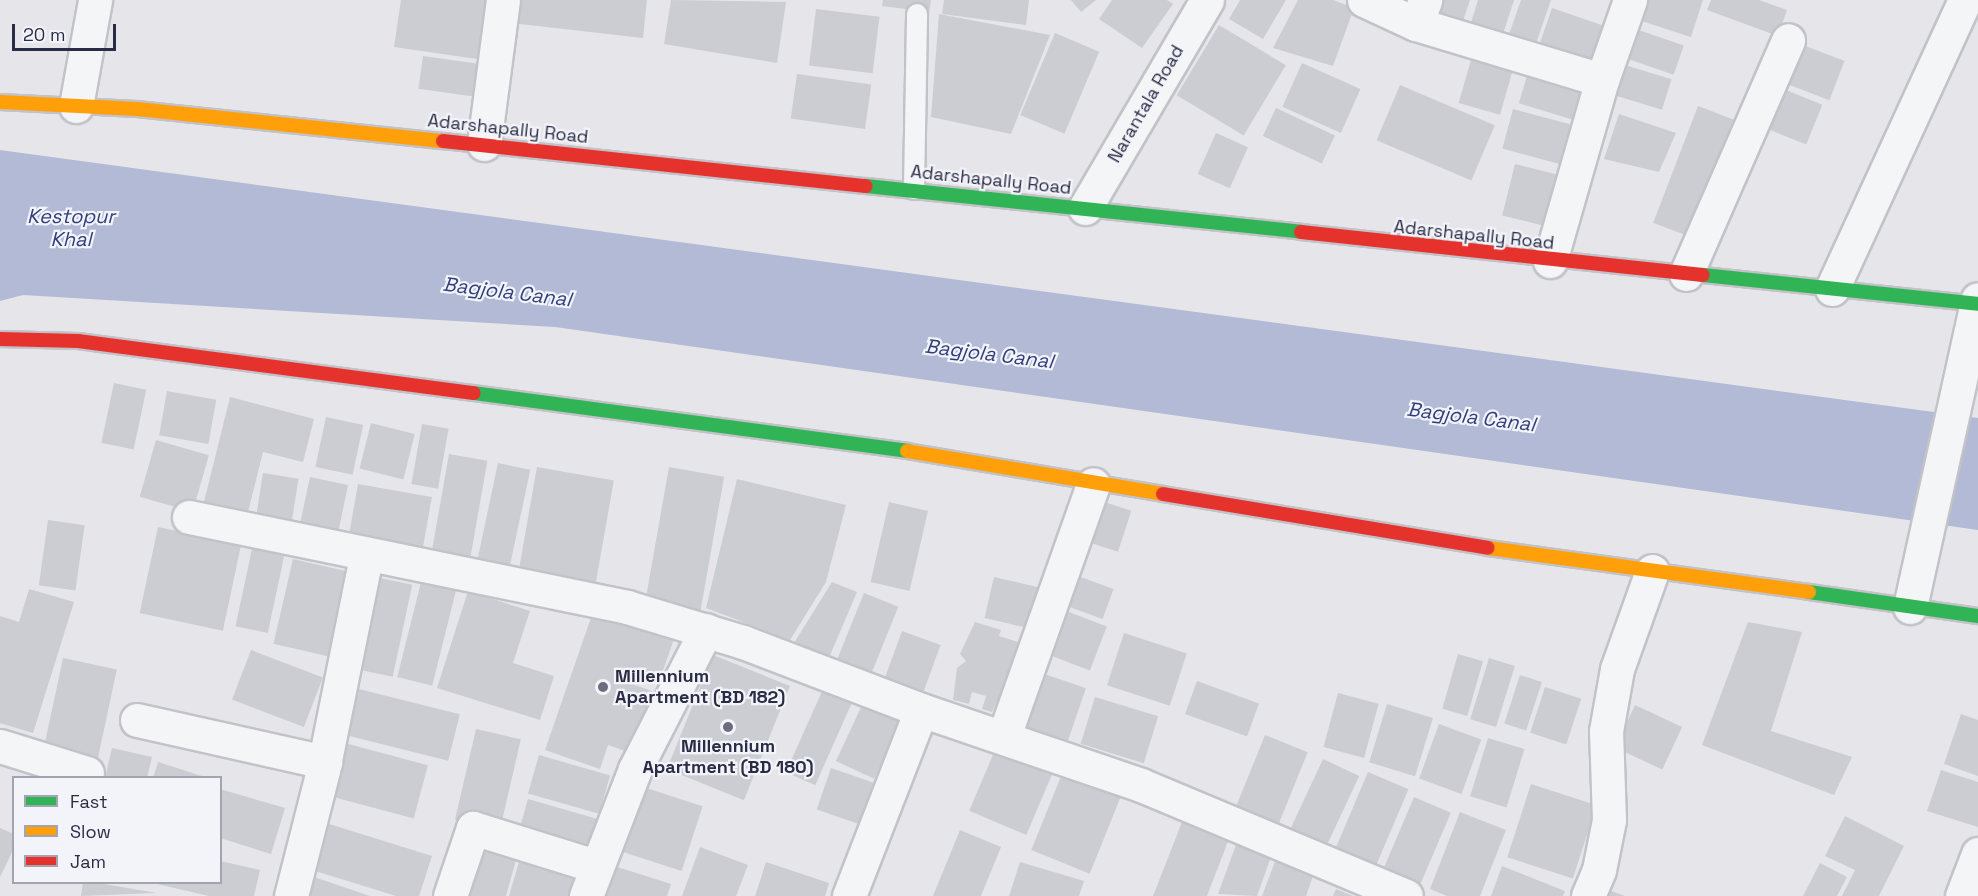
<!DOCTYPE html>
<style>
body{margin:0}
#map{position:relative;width:1978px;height:896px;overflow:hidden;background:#e5e5ea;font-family:"Space Grotesk",sans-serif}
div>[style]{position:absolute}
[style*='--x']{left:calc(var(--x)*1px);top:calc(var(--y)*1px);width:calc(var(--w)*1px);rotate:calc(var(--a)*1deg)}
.water>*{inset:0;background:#b3bad6}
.building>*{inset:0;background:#cccdd2;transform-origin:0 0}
.roads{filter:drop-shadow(2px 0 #c2c2c8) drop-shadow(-2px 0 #c2c2c8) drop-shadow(0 2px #c2c2c8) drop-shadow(0 -2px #c2c2c8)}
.lane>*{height:20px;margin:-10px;padding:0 10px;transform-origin:10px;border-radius:10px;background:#f4f5f7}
.street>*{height:33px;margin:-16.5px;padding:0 16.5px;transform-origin:16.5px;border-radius:16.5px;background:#f4f5f7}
.fast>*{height:14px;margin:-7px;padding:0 7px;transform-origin:7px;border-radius:7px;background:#30b455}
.slow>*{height:14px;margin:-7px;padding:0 7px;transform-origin:7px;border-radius:7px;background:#ff9f0a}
.jam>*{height:14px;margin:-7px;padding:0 7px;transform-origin:7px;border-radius:7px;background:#e5322d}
.dots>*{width:16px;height:16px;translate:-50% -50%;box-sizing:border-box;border:3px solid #f3f4f9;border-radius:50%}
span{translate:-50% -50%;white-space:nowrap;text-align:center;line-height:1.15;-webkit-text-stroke:4.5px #f3f4f9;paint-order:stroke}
.street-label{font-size:18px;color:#2a2c45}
.poi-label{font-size:18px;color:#2a2c45;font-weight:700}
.left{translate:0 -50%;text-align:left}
.water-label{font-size:20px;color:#313e7c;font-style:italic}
.legend{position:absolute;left:12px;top:776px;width:210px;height:108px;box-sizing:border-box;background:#f3f4f9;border:2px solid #a3a4b1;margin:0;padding:8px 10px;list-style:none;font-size:18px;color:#2a2c45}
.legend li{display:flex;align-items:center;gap:12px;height:30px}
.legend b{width:30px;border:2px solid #a3a4b1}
.scale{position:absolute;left:12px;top:24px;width:104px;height:27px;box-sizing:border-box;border:3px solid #2a2c45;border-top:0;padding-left:8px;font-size:18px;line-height:21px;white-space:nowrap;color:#2a2c45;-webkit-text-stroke:4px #f3f4f9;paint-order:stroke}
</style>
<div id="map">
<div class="water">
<div style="clip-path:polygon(0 150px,1978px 418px,1978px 530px,555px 327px,23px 295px,0 301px)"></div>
</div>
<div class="building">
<div style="clip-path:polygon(401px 0,487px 0,477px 59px,394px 47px)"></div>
<div style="clip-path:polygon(514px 0,647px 0,643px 38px,511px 23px)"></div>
<div style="clip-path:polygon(671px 0,786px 2px,777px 63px,664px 44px)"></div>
<div style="clip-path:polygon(883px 0,931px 0,929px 12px,882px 6px)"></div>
<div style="clip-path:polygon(944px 0,1029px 0,1026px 25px,942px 14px)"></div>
<div style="clip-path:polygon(1071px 0,1096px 0,1081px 12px)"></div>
<div style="clip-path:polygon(1112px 0,1167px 0,1173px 4px,1142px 48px,1099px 19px)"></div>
<div style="clip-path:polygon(1240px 0,1286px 0,1263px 39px,1229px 19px)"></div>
<div style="clip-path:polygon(1298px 0,1333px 0,1354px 8px,1333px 66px,1273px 48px)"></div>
<div style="clip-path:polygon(1435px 0,1470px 0,1460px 30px,1429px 21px)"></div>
<div style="clip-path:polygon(1478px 0,1514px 0,1501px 40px,1469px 29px)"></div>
<div style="clip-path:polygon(1521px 0,1551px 0,1533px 52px,1506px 43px)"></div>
<div style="clip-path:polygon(1634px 0,1703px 0,1691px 37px,1629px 17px)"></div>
<div style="clip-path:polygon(1711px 0,1759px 0,1787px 10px,1778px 36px,1707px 10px)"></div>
<div style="left:1552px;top:8px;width:61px;height:48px;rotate:19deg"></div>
<div style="left:816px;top:9px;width:64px;height:57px;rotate:7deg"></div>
<div style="clip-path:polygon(939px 14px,1050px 35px,1011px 134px,931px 117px)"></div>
<div style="left:1219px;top:25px;width:78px;height:82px;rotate:31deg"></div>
<div style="left:1627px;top:26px;width:60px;height:31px;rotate:19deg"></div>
<div style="left:1055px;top:33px;width:48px;height:89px;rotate:23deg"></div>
<div style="left:1795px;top:42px;width:53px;height:42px;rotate:21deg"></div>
<div style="left:1473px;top:53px;width:43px;height:52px;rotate:16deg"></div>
<div style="left:423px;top:56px;width:61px;height:33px;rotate:8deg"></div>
<div style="left:1615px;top:62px;width:59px;height:32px;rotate:17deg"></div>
<div style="left:1302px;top:63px;width:64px;height:48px;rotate:24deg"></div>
<div style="left:1531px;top:63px;width:67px;height:42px;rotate:17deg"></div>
<div style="left:797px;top:74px;width:75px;height:45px;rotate:8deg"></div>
<div style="left:1400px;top:85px;width:103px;height:60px;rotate:23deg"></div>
<div style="left:1776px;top:86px;width:50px;height:43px;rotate:22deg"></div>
<div style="left:1698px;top:106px;width:63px;height:125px;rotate:21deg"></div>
<div style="left:1276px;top:108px;width:65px;height:31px;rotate:25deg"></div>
<div style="left:1513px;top:109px;width:63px;height:41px;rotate:15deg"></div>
<div style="clip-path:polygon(1619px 114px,1676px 133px,1659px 172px,1604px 159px)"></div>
<div style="left:1216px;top:133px;width:35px;height:45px;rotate:24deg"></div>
<div style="left:1515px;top:164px;width:54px;height:53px;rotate:14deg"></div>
<div style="left:114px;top:383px;width:33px;height:61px;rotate:12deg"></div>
<div style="left:167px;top:391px;width:50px;height:45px;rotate:10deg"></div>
<div style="clip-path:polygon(230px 397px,314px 419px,303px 462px,263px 452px,248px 512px,204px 502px)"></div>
<div style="left:326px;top:417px;width:38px;height:51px;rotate:12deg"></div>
<div style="left:371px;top:423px;width:45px;height:47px;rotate:14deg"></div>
<div style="left:422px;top:424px;width:27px;height:61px;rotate:10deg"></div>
<div style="left:156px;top:440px;width:55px;height:59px;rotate:16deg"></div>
<div style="left:449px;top:454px;width:39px;height:105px;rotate:10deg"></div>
<div style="left:498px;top:463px;width:33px;height:104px;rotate:12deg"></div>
<div style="left:537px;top:467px;width:78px;height:112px;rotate:10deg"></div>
<div style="left:669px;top:467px;width:56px;height:138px;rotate:10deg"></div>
<div style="left:263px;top:473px;width:36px;height:51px;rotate:9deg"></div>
<div style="left:310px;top:477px;width:39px;height:58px;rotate:12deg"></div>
<div style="clip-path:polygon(737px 479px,846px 505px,826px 582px,790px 640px,706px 608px)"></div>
<div style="left:358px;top:484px;width:75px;height:54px;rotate:10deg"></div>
<div style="left:1098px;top:500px;width:35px;height:43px;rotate:18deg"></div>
<div style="left:889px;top:502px;width:40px;height:82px;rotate:13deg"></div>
<div style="left:48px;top:520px;width:37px;height:66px;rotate:8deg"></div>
<div style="left:158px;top:527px;width:85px;height:88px;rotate:12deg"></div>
<div style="left:253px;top:544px;width:33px;height:84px;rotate:12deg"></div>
<div style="left:293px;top:559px;width:57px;height:87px;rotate:13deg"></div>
<div style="left:1075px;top:575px;width:41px;height:32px;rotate:20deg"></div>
<div style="left:994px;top:577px;width:53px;height:42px;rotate:13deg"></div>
<div style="left:380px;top:578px;width:33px;height:94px;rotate:12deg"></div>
<div style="left:421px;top:582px;width:36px;height:98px;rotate:14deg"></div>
<div style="clip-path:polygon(832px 582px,857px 592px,828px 660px,794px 643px)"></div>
<div style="clip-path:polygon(29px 589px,74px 602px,33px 733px,0 723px,0 616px,19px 622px)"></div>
<div style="clip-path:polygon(468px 591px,530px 611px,513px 663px,554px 676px,540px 720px,437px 688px)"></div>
<div style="left:864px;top:593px;width:37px;height:77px;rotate:22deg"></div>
<div style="left:1061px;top:609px;width:49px;height:47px;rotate:21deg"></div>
<div style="clip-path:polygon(593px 612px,674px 639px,659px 682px,626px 671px,623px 681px,652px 691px,631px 753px,608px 745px,600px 769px,545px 750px)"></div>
<div style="clip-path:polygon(975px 622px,1001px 630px,999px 636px,1021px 643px,1004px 701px,996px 703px,992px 712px,982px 709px,986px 696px,972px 692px,969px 704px,953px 700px,957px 668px,966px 661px,960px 654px)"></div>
<div style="clip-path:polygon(1748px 622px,1802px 632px,1771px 731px,1852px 757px,1834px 795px,1702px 745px)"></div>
<div style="left:902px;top:631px;width:41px;height:53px;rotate:20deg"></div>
<div style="left:1124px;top:633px;width:66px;height:55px;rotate:18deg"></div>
<div style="left:251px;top:650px;width:77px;height:53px;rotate:21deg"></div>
<div style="left:1458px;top:654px;width:26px;height:57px;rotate:16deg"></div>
<div style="left:713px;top:655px;width:83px;height:123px;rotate:22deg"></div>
<div style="left:63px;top:658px;width:55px;height:92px;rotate:12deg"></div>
<div style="left:1489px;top:658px;width:27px;height:64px;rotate:17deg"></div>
<div style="left:1033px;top:670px;width:56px;height:60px;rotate:19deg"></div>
<div style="left:1520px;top:675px;width:23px;height:51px;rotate:18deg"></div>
<div style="left:1197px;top:681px;width:66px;height:35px;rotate:20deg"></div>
<div style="left:1545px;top:687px;width:38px;height:48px;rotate:18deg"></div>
<div style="left:355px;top:688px;width:108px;height:48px;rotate:14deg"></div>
<div style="left:823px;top:689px;width:32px;height:91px;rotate:24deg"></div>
<div style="left:1338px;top:693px;width:42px;height:56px;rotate:15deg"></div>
<div style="left:1095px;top:697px;width:66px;height:49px;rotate:17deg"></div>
<div style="left:863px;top:703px;width:42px;height:64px;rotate:25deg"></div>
<div style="left:1387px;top:704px;width:48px;height:61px;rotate:17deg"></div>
<div style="left:1635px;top:705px;width:52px;height:47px;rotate:25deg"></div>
<div style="clip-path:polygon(1961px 714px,1978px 720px,1978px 776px,1944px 764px)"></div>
<div style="left:1439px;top:724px;width:45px;height:58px;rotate:20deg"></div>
<div style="left:476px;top:729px;width:46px;height:93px;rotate:13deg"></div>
<div style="left:1265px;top:735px;width:46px;height:82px;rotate:22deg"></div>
<div style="left:1488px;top:738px;width:38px;height:61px;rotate:17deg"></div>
<div style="left:341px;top:742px;width:90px;height:55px;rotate:15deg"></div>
<div style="clip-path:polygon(112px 748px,152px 757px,147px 778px,105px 778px)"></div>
<div style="left:995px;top:750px;width:62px;height:66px;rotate:23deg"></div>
<div style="left:539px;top:755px;width:74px;height:40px;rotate:16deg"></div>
<div style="left:1323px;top:759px;width:40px;height:76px;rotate:25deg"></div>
<div style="clip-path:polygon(158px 762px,205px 777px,204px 778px,153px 778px)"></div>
<div style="left:831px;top:768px;width:49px;height:44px;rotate:19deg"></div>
<div style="clip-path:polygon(1941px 770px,1978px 782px,1978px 827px,1927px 811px)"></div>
<div style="left:1368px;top:772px;width:44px;height:86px;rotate:23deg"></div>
<div style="left:1062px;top:774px;width:63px;height:82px;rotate:22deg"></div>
<div style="left:1531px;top:784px;width:69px;height:77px;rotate:18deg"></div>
<div style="left:637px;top:785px;width:69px;height:68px;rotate:18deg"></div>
<div style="clip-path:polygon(220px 789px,285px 808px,271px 854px,220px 838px)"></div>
<div style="left:1414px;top:797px;width:40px;height:82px;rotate:23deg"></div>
<div style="left:528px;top:799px;width:74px;height:40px;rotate:16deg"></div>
<div style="clip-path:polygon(1460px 812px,1506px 830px,1480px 896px,1447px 896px,1430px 889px)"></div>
<div style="clip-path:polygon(1845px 816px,1904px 846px,1879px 896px,1842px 896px,1855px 870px,1825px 856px)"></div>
<div style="clip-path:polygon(1182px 822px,1229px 839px,1207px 896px,1153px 896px)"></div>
<div style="clip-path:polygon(326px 823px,432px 856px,419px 896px,396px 896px,312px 870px)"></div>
<div style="clip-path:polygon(0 828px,14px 834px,14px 848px,0 877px)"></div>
<div style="clip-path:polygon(960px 830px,1001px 847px,981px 896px,933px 896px)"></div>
<div style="clip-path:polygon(1236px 845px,1271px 857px,1257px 896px,1218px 894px)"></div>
<div style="clip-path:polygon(700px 847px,748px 865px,736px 896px,682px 896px)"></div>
<div style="clip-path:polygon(470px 848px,516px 860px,506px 896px,457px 896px)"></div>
<div style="clip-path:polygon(1276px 859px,1314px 873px,1306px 896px,1262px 896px)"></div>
<div style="clip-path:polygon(220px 861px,260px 870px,254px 896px,209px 896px,153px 883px,220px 882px)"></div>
<div style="clip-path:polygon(519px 862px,582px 880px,577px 896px,509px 896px)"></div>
<div style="clip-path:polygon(766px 862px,829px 883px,825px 896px,755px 896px)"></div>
<div style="clip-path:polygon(1020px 862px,1084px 881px,1079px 896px,1009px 896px)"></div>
<div style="clip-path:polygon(605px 863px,671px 884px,667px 896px,594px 896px)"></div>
<div style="clip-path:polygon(1820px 863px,1847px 877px,1837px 896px,1803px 896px)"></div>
<div style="clip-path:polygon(1502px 866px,1565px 891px,1563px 896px,1491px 896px)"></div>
<div style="clip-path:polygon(314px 877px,370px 896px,308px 896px)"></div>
<div style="clip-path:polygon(83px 882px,93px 882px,156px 893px,81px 896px)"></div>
<div style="clip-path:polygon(1601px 887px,1625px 896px,1597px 896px)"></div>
<div style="clip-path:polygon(1336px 889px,1353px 896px,1333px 896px)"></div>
</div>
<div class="roads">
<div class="lane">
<div style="--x:914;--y:189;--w:175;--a:-89"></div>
</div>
<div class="street">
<div style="--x:1364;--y:0;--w:57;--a:24.8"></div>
<div style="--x:1416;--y:24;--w:26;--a:-69"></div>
<div style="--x:1416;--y:24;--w:194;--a:16.8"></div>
<div style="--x:1602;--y:80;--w:85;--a:-70.7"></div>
<div style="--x:76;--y:106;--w:108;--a:-79.8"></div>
<div style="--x:484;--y:144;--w:145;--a:-82.5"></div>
<div style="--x:1085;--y:208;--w:241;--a:-59.6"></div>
<div style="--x:1550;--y:261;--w:188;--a:-74"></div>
<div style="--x:1686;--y:274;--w:255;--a:-66.4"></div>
<div style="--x:1832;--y:289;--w:318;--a:-65.3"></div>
<div style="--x:189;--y:517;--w:447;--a:11.6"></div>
<div style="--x:627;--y:607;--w:121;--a:16.8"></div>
<div style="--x:743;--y:642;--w:191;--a:20.9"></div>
<div style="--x:921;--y:710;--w:232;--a:18.8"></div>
<div style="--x:1141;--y:785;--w:287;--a:22.7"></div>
<div style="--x:1910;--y:607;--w:315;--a:-77.6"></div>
<div style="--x:137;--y:720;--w:193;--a:12.6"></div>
<div style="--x:1004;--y:736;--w:267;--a:-70.5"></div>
<div style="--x:0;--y:746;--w:91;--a:17.2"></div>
<div style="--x:291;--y:896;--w:130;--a:-75.7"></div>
<div style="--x:323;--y:770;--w:218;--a:-78.6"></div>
<div style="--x:450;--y:896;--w:72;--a:-71.3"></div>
<div style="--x:473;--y:828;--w:128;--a:17.3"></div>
<div style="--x:586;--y:896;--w:136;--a:-68.9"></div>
<div style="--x:635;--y:769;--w:156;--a:-62.9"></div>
<div style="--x:849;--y:896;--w:199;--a:-68.8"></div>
<div style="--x:1588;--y:896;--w:28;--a:-67"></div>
<div style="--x:1599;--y:870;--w:51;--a:-78.7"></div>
<div style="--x:1609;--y:820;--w:89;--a:-91.9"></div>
<div style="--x:1606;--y:731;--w:63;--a:-79.9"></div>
<div style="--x:1617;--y:669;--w:104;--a:-70.3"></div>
<div style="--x:1962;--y:896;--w:45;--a:-69.1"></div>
</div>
<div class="fast">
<div style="--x:866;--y:186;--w:437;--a:6"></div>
<div style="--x:1703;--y:275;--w:277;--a:6"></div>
<div style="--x:474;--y:393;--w:437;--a:7.6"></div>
<div style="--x:1809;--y:592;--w:171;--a:8.1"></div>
</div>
<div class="slow">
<div style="--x:0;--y:102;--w:137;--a:2.9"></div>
<div style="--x:137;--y:109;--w:308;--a:6"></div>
<div style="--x:907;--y:451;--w:260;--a:9.5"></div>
<div style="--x:1488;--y:548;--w:324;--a:7.8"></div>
</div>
<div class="jam">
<div style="--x:443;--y:141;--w:425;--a:6.1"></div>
<div style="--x:1301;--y:232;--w:404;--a:6.1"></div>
<div style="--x:0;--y:339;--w:78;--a:1.5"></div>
<div style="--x:78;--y:341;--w:399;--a:7.5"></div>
<div style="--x:1163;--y:494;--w:329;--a:9.4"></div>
</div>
</div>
<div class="dots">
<div style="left:603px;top:687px;background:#6b6d7f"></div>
<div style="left:728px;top:727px;background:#6b6d7f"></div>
</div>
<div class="street-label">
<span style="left:1146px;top:104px;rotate:-60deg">Narantala Road</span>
<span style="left:508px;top:129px;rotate:6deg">Adarshapally Road</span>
<span style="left:991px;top:180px;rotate:6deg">Adarshapally Road</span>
<span style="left:1474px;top:235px;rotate:6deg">Adarshapally Road</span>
</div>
<div class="poi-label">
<span class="left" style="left:615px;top:687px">Millennium<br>Apartment (BD 182)</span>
<span style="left:728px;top:757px">Millennium<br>Apartment (BD 180)</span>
</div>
<div class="water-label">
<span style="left:71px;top:228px">Kestopur<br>Khal</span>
<span style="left:507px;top:292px;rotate:7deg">Bagjola Canal</span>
<span style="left:989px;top:354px;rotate:7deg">Bagjola Canal</span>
<span style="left:1471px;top:417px;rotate:7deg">Bagjola Canal</span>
</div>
<ul class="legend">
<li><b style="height:8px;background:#30b455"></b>Fast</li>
<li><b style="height:8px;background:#ff9f0a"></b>Slow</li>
<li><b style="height:8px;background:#e5322d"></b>Jam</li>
</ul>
<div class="scale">20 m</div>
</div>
